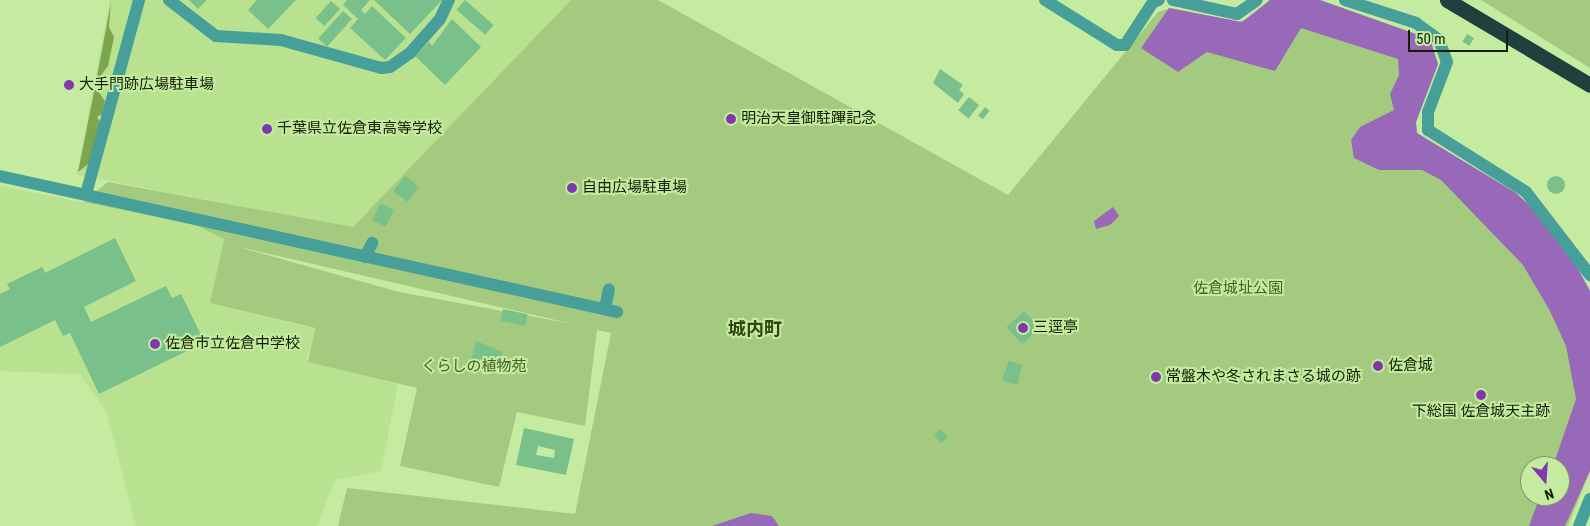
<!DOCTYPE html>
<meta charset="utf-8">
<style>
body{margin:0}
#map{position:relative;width:1590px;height:526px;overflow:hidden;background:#c4eba0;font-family:"Roboto Condensed","Noto Sans JP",sans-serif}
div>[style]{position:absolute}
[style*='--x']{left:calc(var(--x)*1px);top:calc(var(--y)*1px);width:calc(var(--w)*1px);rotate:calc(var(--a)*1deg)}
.built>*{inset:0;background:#b8e290}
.green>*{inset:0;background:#a4ca7f}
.forest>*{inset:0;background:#7ca64e}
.water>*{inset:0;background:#9969b9}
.building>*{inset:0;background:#79c08a;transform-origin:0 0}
.round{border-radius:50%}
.minor>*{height:12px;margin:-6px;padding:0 6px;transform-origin:6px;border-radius:6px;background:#479f9a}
.highway>*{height:15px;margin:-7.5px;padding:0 7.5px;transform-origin:7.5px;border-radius:7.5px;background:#20403e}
.dots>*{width:14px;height:14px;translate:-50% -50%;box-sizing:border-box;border:2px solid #c4eba0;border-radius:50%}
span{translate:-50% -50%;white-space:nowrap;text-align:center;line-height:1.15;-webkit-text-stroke:4px #c4eba0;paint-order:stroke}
.poi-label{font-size:15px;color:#121f03}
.left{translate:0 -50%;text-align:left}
.park-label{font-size:15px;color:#435f22}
.quarter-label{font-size:18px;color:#2e460f;font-weight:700}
.north{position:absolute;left:1520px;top:456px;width:50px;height:50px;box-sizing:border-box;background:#c4eba0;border:1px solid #7d9961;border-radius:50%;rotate:162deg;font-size:14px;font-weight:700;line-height:20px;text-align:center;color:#121f03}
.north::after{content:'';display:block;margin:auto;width:18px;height:22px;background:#8038aa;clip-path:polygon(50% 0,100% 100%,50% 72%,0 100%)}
.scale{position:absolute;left:1408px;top:30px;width:100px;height:22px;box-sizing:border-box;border:2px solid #121f03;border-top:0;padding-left:6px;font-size:15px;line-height:18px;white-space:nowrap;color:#121f03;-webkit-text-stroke:4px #c4eba0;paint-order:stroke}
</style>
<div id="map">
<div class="built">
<div style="clip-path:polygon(110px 0,571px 0,353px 228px,77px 175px)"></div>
<div style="clip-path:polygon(0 186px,195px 225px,224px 239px,210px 303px,315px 329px,307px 359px,398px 384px,381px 471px,335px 480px,317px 526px,136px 526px,106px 411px,80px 374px,0 371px)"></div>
</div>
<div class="green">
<div style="clip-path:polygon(evenodd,571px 0,658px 0,1008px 195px,1158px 12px,1171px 8px,1239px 22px,1256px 15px,1270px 0,1320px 0,1430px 39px,1438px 64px,1416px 122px,1417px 133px,1516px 193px,1570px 254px,1590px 291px,1590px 471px,1568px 526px,338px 526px,347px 488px,575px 514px,611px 333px,597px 330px,585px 426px,517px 412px,499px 487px,400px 466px,417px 388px,308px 362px,315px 328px,210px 303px,224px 239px,195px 225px,83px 202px,108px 182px,353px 227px,571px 0,235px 246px,573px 324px,399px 292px,235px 246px,571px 0,1530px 466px,1560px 466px,1560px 496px,1530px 496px,1530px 466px)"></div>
<div style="clip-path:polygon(1481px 0,1590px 0,1590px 68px)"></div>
</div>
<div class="forest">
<div style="clip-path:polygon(111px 2px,109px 27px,114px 37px,108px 66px,96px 82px)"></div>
<div style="clip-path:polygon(95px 87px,105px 101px,102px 114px,97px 117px,101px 123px,91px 162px,78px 172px)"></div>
</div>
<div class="water">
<div style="clip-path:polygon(1270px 0,1320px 0,1430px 39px,1438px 64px,1416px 122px,1417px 133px,1516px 193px,1543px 218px,1570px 254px,1590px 291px,1590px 471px,1565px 526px,1529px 526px,1540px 496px,1560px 496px,1560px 466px,1553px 466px,1576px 399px,1566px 346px,1550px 311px,1523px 265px,1441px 180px,1422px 170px,1379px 170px,1354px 158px,1351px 140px,1360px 127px,1394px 110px,1390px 94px,1399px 75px,1398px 59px,1301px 28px,1275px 71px,1207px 52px,1178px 72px,1141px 48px,1169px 8px,1242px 22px)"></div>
<div style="clip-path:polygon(1113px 207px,1119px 216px,1110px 225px,1096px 229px,1094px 221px)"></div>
<div style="clip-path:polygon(751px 513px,772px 516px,779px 526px,712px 526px)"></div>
</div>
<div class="building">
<div style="clip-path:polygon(189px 0,207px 0,198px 9px)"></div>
<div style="clip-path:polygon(257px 0,296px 0,268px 29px,248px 10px)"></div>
<div style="clip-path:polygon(347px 0,370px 0,361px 10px,365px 14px,372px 6px,406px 38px,385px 60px,350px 28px,358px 19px,343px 5px)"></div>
<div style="clip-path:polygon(374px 0,442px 0,410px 34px)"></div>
<div style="left:465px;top:0;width:38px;height:13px;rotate:41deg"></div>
<div style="left:331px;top:1px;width:12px;height:23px;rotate:42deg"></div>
<div style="left:343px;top:11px;width:12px;height:37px;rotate:42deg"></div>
<div style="clip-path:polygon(452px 19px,481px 47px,445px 85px,415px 56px,429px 42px,432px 46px)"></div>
<div style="left:1467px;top:34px;width:8px;height:9px;rotate:30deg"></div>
<div style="clip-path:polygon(940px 69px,963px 85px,959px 90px,964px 94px,958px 103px,933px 83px)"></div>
<div style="left:969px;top:97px;width:13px;height:17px;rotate:39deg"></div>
<div style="left:985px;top:107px;width:6px;height:11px;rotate:39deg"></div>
<div class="round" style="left:1547px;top:176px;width:18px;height:18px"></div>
<div style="left:405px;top:176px;width:18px;height:19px;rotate:38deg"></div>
<div style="left:381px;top:203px;width:15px;height:19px;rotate:28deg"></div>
<div style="clip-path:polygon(115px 238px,136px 281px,84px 307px,91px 322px,166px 286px,172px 298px,181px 294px,202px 337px,192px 342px,195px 347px,99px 394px,70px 333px,63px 336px,55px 320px,0 347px,0 294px,10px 289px,7px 284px,42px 267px,45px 273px)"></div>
<div style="left:503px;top:309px;width:25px;height:12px;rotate:12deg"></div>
<div style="left:1024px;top:311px;width:23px;height:24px;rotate:47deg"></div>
<div style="clip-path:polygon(476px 341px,503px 352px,499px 367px,471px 361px)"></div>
<div style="clip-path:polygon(1009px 361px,1022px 365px,1018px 385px,1002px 380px)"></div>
<div style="clip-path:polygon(evenodd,524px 428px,574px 439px,566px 475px,516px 465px,524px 428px,538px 446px,555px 450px,554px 458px,536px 455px,538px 446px)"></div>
<div style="left:941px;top:429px;width:11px;height:9px;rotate:52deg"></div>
</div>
<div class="minor">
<div style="--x:169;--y:0;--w:59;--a:37.5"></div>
<div style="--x:216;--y:36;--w:65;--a:3.5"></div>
<div style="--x:281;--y:40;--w:104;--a:15.6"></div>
<div style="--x:381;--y:68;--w:9;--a:-6"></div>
<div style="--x:390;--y:67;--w:24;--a:-35"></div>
<div style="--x:410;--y:53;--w:45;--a:-48.6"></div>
<div style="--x:440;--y:19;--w:21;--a:-65"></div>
<div style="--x:1045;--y:0;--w:85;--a:32"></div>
<div style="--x:1117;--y:45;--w:8;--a:0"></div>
<div style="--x:1125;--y:45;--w:51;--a:-56.9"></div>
<div style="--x:1153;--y:2;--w:6;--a:-18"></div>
<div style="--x:1173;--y:0;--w:66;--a:12.3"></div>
<div style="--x:1237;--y:14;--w:24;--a:-35"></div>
<div style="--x:1345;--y:0;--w:75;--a:17.9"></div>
<div style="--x:1416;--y:23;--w:29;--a:36"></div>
<div style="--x:1439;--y:40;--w:23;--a:70"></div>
<div style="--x:1447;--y:62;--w:53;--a:110.8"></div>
<div style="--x:1428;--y:112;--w:18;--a:90"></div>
<div style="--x:1428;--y:130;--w:116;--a:32.3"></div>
<div style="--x:1526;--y:192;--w:105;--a:52.4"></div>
<div style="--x:0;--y:176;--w:632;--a:12.43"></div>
<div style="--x:86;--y:194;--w:201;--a:-74.7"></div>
<div style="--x:365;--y:257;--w:16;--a:-63"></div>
<div style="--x:605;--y:309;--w:20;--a:-79"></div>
<div style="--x:1579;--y:526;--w:29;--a:-68"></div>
</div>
<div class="highway">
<div style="--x:1447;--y:0;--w:166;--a:30.7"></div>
</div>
<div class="dots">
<div style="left:69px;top:85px;background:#8038aa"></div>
<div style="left:731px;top:119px;background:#8038aa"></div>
<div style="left:267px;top:129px;background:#8038aa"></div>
<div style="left:572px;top:188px;background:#8038aa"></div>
<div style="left:1023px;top:328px;background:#8038aa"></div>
<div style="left:155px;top:344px;background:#8038aa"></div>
<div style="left:1378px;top:366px;background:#8038aa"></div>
<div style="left:1156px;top:377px;background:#8038aa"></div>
<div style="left:1481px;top:395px;background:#8038aa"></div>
</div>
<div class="poi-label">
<span class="left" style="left:79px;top:85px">大手門跡広場駐車場</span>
<span class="left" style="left:741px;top:119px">明治天皇御駐蹕記念</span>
<span class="left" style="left:277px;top:129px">千葉県立佐倉東高等学校</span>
<span class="left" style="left:582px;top:188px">自由広場駐車場</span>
<span class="left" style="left:1033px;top:328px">三逕亭</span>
<span class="left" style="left:165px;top:344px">佐倉市立佐倉中学校</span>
<span class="left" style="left:1388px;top:366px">佐倉城</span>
<span class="left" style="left:1166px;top:377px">常盤木や冬されまさる城の跡</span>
<span style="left:1481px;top:412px">下総国 佐倉城天主跡</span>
</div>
<div class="park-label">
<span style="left:1238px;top:289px">佐倉城址公園</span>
<span style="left:474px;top:367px">くらしの植物苑</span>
</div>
<div class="quarter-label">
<span style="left:755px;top:329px">城内町</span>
</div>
<div class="north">N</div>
<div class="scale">50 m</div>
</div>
